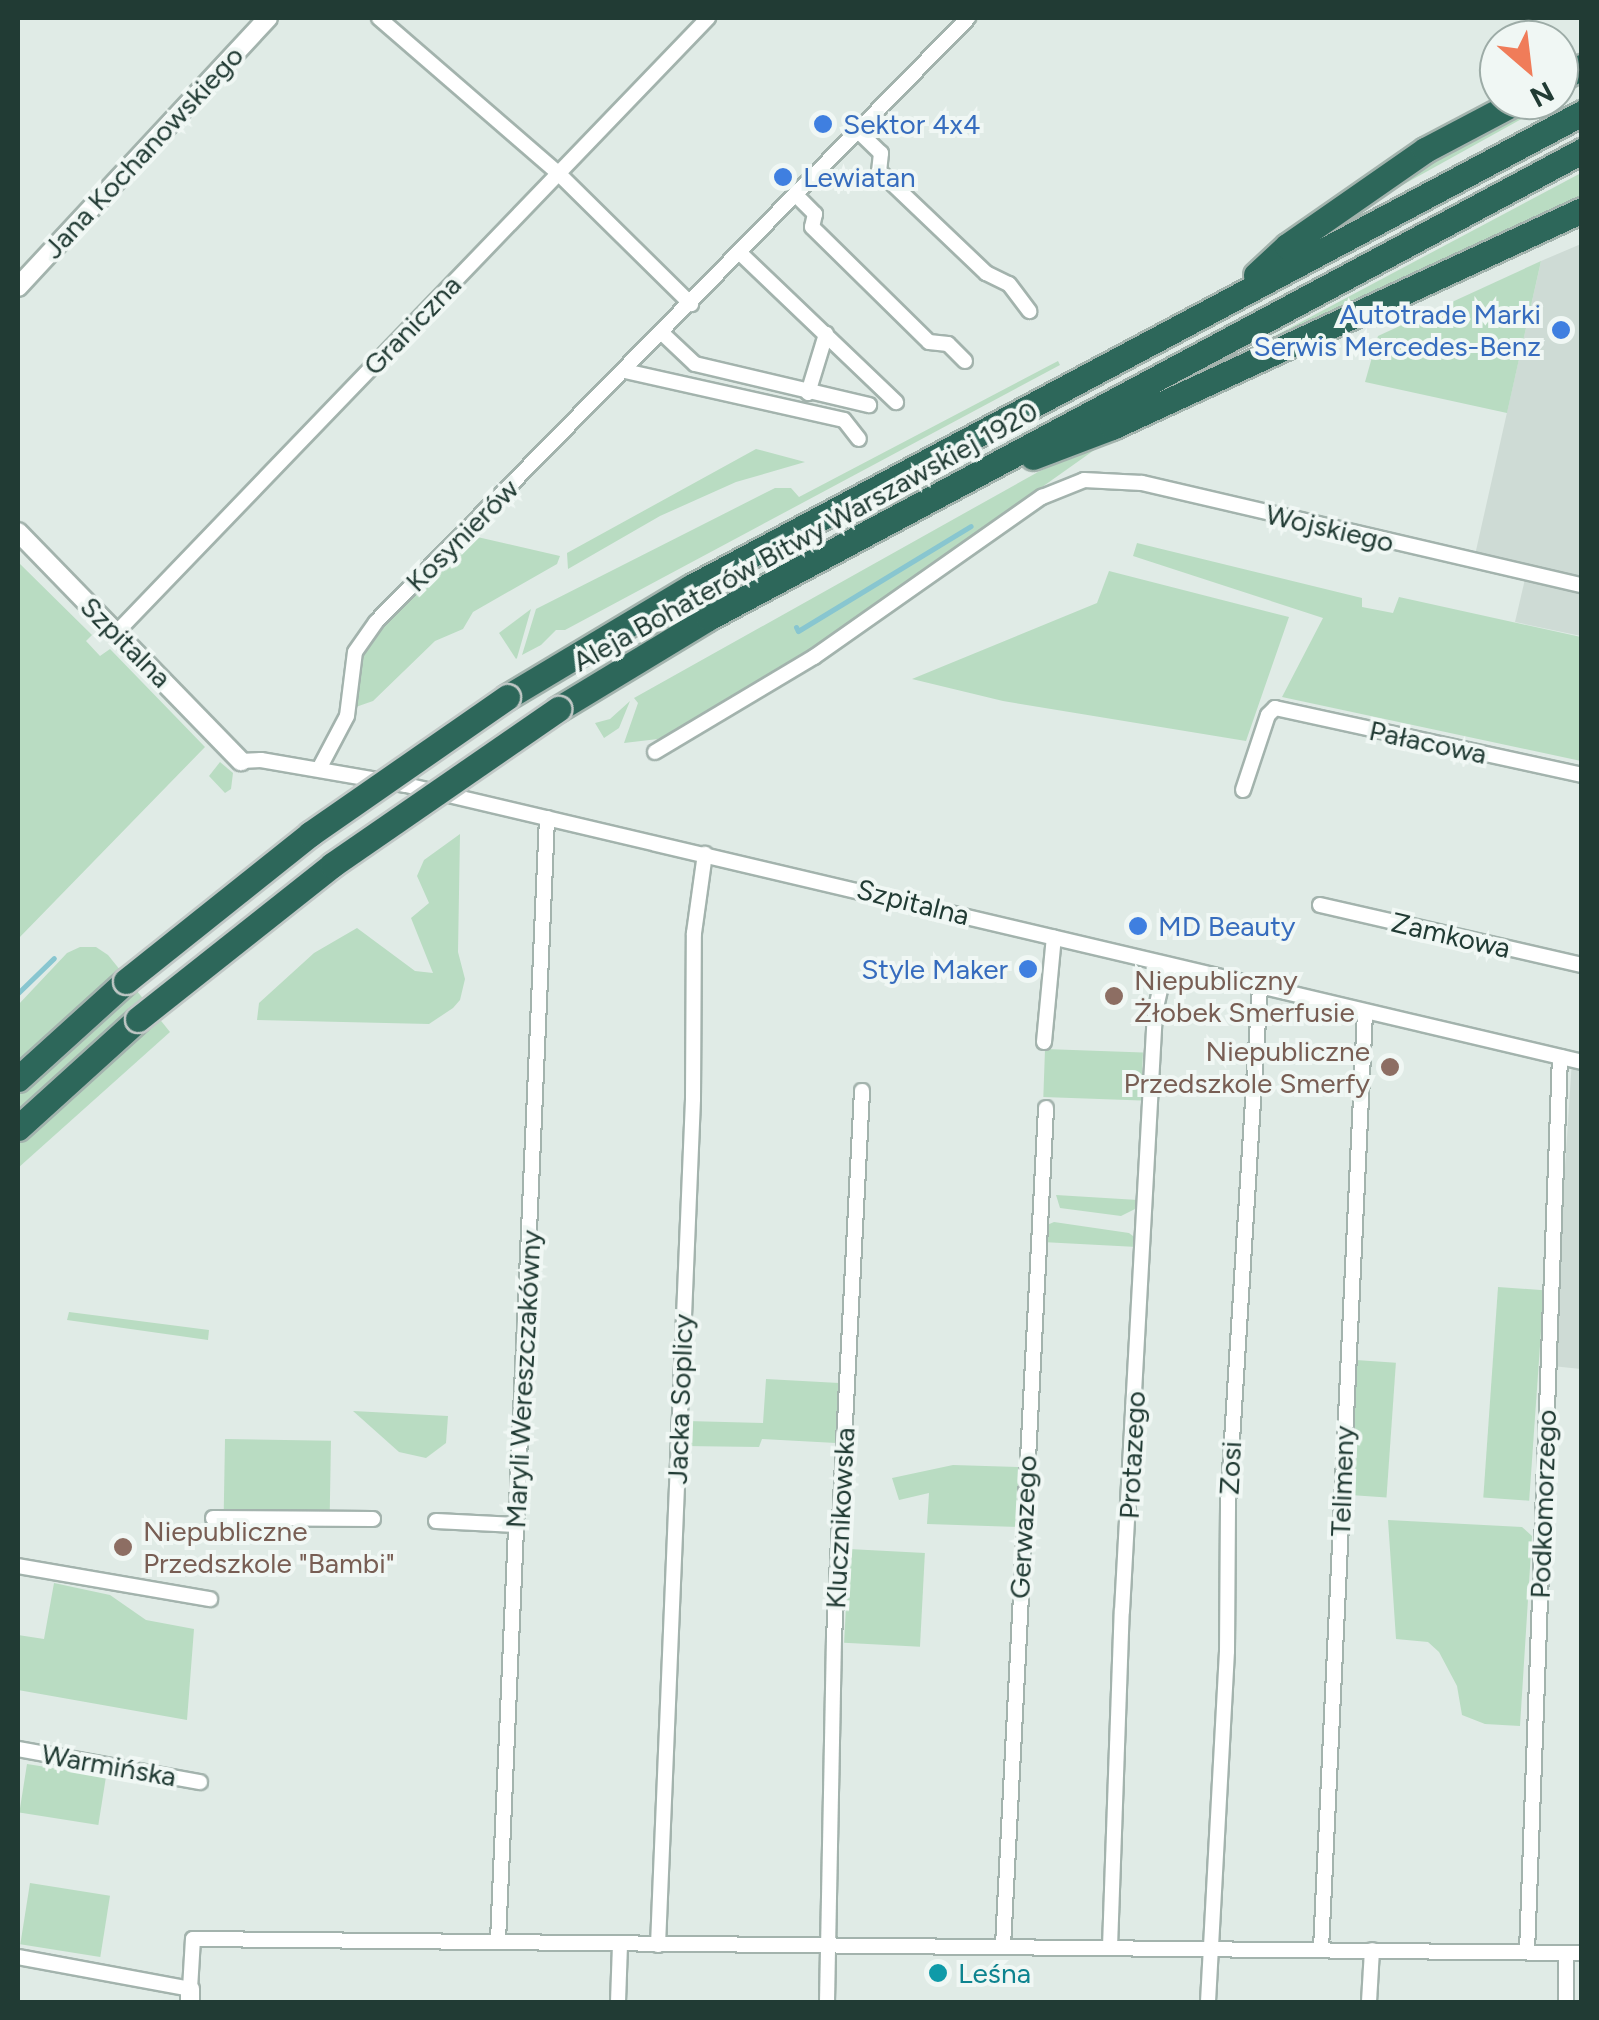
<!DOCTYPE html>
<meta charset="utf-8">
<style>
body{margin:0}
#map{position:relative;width:1599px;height:2020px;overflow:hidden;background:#e0ebe6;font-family:Figtree,sans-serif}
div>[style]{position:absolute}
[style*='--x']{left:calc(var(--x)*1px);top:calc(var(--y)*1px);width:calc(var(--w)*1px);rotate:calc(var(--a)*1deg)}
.built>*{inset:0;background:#cedbd5}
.green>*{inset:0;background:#b9dcc2;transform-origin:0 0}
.stream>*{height:5px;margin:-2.5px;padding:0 2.5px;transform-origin:2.5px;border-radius:2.5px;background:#88c6d0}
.roads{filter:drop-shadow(2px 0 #a3b3ad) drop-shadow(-2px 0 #a3b3ad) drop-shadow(0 2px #a3b3ad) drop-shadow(0 -2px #a3b3ad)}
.minor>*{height:14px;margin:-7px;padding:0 7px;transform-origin:7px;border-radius:7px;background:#fff}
.tertiary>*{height:18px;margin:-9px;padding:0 9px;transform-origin:9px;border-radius:9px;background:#fff}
.motorway>*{height:25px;margin:-12.5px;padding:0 12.5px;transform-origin:12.5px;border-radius:12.5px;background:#2d675a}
.bridges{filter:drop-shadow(2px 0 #c1c8c6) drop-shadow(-2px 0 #c1c8c6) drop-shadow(0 2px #c1c8c6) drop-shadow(0 -2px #c1c8c6)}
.motorway-bridge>*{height:25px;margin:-12.5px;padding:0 12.5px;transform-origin:12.5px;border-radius:12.5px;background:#2d675a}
.dots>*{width:28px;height:28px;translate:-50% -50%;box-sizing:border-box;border:5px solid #f0f7f4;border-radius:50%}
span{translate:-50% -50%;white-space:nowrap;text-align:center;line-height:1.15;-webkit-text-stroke:8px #f0f7f4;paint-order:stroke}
.shop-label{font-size:28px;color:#366cbe}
.left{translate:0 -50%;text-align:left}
.right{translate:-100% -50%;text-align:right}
.street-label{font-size:28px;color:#213b34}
.education-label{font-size:28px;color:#785e54}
.culture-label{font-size:28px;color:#0d838f}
.frame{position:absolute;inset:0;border:20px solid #213b34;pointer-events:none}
.north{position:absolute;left:1479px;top:20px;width:100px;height:100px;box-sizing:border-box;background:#f0f7f4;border:2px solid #9daca7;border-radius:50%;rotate:152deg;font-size:28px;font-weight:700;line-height:40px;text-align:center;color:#213b34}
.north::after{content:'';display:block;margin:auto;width:35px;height:45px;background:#f07c59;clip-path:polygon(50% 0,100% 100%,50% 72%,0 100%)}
</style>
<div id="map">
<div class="built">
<div style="clip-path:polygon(1581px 244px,1581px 579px,1475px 555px,1541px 261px)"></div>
<div style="clip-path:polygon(1525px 579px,1581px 592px,1581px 636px,1515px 622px)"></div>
<div style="clip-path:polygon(1572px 1060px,1582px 1062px,1581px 1369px,1552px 1366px)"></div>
</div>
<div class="green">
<div style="clip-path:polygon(1542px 100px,1556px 100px,1361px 208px,1446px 151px)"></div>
<div style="clip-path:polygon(1581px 173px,1581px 200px,1205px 373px)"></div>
<div style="clip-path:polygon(1541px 261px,1507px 413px,1365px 382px,1378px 336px)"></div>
<div style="clip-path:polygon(1058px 361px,1060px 365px,565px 630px,556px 630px,541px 645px,522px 655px,536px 609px,775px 488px,791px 488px,799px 497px)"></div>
<div style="clip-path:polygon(1107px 441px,830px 637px,686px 726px,658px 739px,624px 743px,638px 703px,634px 698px,1038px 472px)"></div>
<div style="clip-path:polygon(756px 449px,805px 462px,736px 482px,660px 516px,568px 569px,567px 553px)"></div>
<div style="clip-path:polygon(473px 536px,560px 556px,557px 564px,473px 612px,463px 629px,435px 641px,373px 701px,353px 708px,359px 658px,370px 639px,410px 598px,427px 588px)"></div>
<div style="clip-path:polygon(1137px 543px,1362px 598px,1362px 607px,1393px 613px,1399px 597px,1581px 637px,1581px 761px,1282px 697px,1323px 618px,1133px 556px)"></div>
<div style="clip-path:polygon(18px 562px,92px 635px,86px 641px,100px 656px,110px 649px,205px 747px,18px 939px)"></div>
<div style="clip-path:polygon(1109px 571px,1289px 617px,1246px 741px,1003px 701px,912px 679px,1097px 603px)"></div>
<div style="clip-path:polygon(531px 609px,517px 658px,516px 659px,499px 633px)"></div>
<div style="clip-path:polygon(630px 701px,619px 728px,604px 738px,595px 723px,610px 719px)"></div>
<div style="clip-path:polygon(220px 762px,233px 773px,231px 789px,225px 793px,209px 776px)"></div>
<div style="clip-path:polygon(460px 834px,458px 952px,465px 979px,460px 1000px,453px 1008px,429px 1024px,257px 1020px,259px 1003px,314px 953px,357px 928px,415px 971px,433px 973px,411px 918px,429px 903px,417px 876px,424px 860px)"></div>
<div style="clip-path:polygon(80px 947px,96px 947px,108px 955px,170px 1032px,18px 1168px,18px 1005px,67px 953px)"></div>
<div style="left:1045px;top:1049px;width:98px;height:48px;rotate:2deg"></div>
<div style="clip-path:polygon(1056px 1195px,1138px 1200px,1137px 1208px,1121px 1216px,1060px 1208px)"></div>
<div style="clip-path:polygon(1054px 1222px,1129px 1233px,1137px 1239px,1137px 1247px,1042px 1242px,1047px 1225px)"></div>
<div style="left:1498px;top:1287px;width:46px;height:211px;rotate:4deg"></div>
<div style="clip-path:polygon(69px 1312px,209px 1330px,208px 1340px,67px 1320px)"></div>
<div style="left:1356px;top:1360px;width:40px;height:135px;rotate:4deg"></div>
<div style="clip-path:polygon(766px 1379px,839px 1383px,836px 1443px,762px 1439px,759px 1447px,683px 1446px,687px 1421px,763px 1423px)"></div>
<div style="clip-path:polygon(353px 1411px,448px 1416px,446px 1443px,426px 1458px,399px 1452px)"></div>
<div style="left:225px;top:1439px;width:106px;height:70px;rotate:1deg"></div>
<div style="clip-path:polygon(953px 1465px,1020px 1467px,1019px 1527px,927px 1524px,929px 1493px,899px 1500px,892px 1478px)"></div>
<div style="clip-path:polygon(1388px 1520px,1522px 1527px,1532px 1536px,1520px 1726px,1485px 1724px,1462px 1715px,1457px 1686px,1439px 1652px,1428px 1642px,1396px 1639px)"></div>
<div style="left:849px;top:1549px;width:76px;height:94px;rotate:3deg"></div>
<div style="clip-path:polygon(54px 1583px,110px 1595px,146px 1620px,194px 1629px,187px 1720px,18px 1690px,18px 1635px,44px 1639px)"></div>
<div style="left:27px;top:1764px;width:80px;height:49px;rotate:9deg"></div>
<div style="left:30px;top:1883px;width:81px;height:62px;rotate:9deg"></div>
</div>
<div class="stream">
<div style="--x:796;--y:627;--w:4;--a:63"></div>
<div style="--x:798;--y:631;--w:202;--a:-31.3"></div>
<div style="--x:18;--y:993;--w:50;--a:-44.2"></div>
</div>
<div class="roads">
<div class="minor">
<div style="--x:379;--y:18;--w:237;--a:40.9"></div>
<div style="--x:558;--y:173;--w:187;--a:44.6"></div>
<div style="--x:858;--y:131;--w:32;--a:44"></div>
<div style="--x:881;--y:153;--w:18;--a:96"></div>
<div style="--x:879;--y:171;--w:148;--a:43.6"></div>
<div style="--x:986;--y:273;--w:25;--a:26"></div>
<div style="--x:1009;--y:284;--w:34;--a:53"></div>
<div style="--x:796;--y:195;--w:27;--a:45"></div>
<div style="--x:815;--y:214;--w:13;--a:103"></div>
<div style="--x:812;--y:227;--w:164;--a:44.5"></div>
<div style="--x:929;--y:342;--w:19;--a:6"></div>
<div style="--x:948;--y:344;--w:24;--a:45"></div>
<div style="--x:740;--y:253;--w:216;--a:43.7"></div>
<div style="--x:662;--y:333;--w:45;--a:43.2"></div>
<div style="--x:695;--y:364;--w:179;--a:13.3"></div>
<div style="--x:625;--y:371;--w:224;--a:12.6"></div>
<div style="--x:844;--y:420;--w:24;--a:52"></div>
<div style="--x:808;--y:393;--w:62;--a:-73"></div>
<div style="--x:116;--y:633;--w:854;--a:-46.09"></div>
<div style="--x:655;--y:752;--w:185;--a:-30.9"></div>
<div style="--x:814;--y:657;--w:279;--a:-35.1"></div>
<div style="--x:1042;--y:497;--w:45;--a:-22"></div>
<div style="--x:1084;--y:480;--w:58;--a:3"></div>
<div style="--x:1142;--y:483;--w:452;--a:13.1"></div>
<div style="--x:241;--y:761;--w:20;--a:-3"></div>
<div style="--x:261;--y:760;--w:147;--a:9.8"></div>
<div style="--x:406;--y:785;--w:1208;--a:13.25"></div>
<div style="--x:319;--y:769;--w:60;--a:-62.2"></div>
<div style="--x:347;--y:716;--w:64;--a:-82.9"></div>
<div style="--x:355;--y:652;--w:37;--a:-55"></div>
<div style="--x:376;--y:622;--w:846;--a:-45.57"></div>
<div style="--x:1243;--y:790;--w:79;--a:-71.6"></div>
<div style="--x:1268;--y:715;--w:10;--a:-45"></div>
<div style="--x:1275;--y:708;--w:314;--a:12.3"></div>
<div style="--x:1320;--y:905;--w:269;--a:12.9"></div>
<div style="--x:1044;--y:1042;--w:105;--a:-84.6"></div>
<div style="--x:213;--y:1518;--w:160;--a:0.4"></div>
<div style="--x:436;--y:1521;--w:80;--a:2.9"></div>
<div style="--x:18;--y:1566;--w:195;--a:9.8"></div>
<div style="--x:18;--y:1749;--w:185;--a:10.3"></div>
<div style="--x:498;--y:1941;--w:1124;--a:-87.5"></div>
<div style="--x:658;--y:1945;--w:847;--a:-87.63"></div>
<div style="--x:693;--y:1099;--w:166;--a:-89.7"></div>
<div style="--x:694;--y:933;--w:80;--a:-82.1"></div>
<div style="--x:1003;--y:1946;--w:839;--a:-87.06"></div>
<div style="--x:1110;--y:1947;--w:336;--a:-88"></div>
<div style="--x:1122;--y:1611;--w:600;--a:-86.85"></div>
<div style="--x:1155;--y:1012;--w:49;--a:-77.1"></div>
<div style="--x:1321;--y:1949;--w:938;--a:-87.31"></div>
<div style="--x:1527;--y:1952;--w:896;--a:-87.89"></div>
<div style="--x:18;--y:1957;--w:175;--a:10.5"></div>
<div style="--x:190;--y:1989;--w:50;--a:-86.6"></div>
<div style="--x:193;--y:1939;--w:1389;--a:0.58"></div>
<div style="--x:618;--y:2002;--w:58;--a:-88"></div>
<div style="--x:827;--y:2002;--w:364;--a:-88.9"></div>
<div style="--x:834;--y:1638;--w:548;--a:-87.07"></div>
<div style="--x:1208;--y:2002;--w:352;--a:-86.9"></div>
<div style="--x:1227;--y:1651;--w:146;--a:-89.6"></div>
<div style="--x:1228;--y:1505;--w:519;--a:-86.46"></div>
<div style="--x:1369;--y:2002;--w:52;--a:-86.7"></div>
<div style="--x:1566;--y:2002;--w:49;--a:-90"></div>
</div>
<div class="tertiary">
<div style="--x:18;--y:287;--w:367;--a:-47.1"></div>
<div style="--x:18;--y:532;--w:320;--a:45.8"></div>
<div style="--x:190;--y:2002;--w:13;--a:-90"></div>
</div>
<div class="motorway">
<div style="--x:1559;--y:79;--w:26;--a:-28"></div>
<div style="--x:1256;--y:275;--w:42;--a:-43.1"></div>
<div style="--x:1287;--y:246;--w:168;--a:-34.8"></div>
<div style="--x:1425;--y:150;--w:107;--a:-27.8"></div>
<div style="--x:1033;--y:457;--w:85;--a:-20.8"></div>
<div style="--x:1112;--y:427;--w:518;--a:-24.78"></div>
<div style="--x:507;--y:697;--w:214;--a:-30.9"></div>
<div style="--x:691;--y:587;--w:1009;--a:-28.01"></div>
<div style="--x:558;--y:709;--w:175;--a:-31.2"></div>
<div style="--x:708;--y:618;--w:991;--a:-28.12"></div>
<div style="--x:18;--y:1079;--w:146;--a:-42.2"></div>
<div style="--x:18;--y:1128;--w:162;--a:-42.2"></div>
</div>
</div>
<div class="bridges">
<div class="motorway-bridge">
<div style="--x:126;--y:981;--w:236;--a:-38.6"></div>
<div style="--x:310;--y:834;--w:240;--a:-34.8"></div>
<div style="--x:138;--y:1019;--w:248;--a:-38.4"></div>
<div style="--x:332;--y:865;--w:275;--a:-34.6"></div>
</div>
</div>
<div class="dots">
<div style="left:823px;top:124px;background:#3f7fe0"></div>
<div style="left:783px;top:177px;background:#3f7fe0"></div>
<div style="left:1561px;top:330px;background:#3f7fe0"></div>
<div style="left:1138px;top:926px;background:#3f7fe0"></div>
<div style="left:1028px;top:969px;background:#3f7fe0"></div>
<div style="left:1114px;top:996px;background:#8d6e63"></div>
<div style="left:1390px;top:1067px;background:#8d6e63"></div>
<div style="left:123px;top:1547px;background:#8d6e63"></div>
<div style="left:938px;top:1973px;background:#0f9aa8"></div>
</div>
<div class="shop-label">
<span class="left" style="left:843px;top:124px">Sektor 4x4</span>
<span class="left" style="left:803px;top:177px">Lewiatan</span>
<span class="right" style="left:1541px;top:330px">Autotrade Marki<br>Serwis Mercedes-Benz</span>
<span class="left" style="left:1158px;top:926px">MD Beauty</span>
<span class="right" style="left:1008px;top:969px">Style Maker</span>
</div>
<div class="street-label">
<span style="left:143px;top:152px;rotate:-47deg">Jana Kochanowskiego</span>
<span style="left:412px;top:325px;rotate:-46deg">Graniczna</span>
<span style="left:1330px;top:528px;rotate:13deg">Wojskiego</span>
<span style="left:462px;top:535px;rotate:-45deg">Kosynierów</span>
<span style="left:805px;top:536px;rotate:-29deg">Aleja Bohaterów Bitwy Warszawskiej 1920</span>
<span style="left:126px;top:642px;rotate:45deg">Szpitalna</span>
<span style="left:1428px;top:742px;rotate:12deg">Pałacowa</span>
<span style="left:913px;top:902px;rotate:14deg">Szpitalna</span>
<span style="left:1451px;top:935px;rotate:13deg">Zamkowa</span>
<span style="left:523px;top:1379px;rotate:-87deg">Maryli Wereszczakówny</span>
<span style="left:680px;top:1399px;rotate:-88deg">Jacka Soplicy</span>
<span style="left:1132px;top:1455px;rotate:-87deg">Protazego</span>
<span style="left:1230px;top:1468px;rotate:-87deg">Zosi</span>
<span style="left:1342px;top:1481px;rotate:-88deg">Telimeny</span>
<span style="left:1543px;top:1504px;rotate:-88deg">Podkomorzego</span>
<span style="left:840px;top:1518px;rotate:-87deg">Klucznikowska</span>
<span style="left:1023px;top:1527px;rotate:-87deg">Gerwazego</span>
<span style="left:109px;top:1765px;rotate:10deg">Warmińska</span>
</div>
<div class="education-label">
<span class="left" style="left:1134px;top:996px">Niepubliczny<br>Żłobek Smerfusie</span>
<span class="right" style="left:1370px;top:1067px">Niepubliczne<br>Przedszkole Smerfy</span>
<span class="left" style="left:143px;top:1547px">Niepubliczne<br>Przedszkole "Bambi"</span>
</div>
<div class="culture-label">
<span class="left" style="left:958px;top:1973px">Leśna</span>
</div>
<div class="frame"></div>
<div class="north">N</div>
</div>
